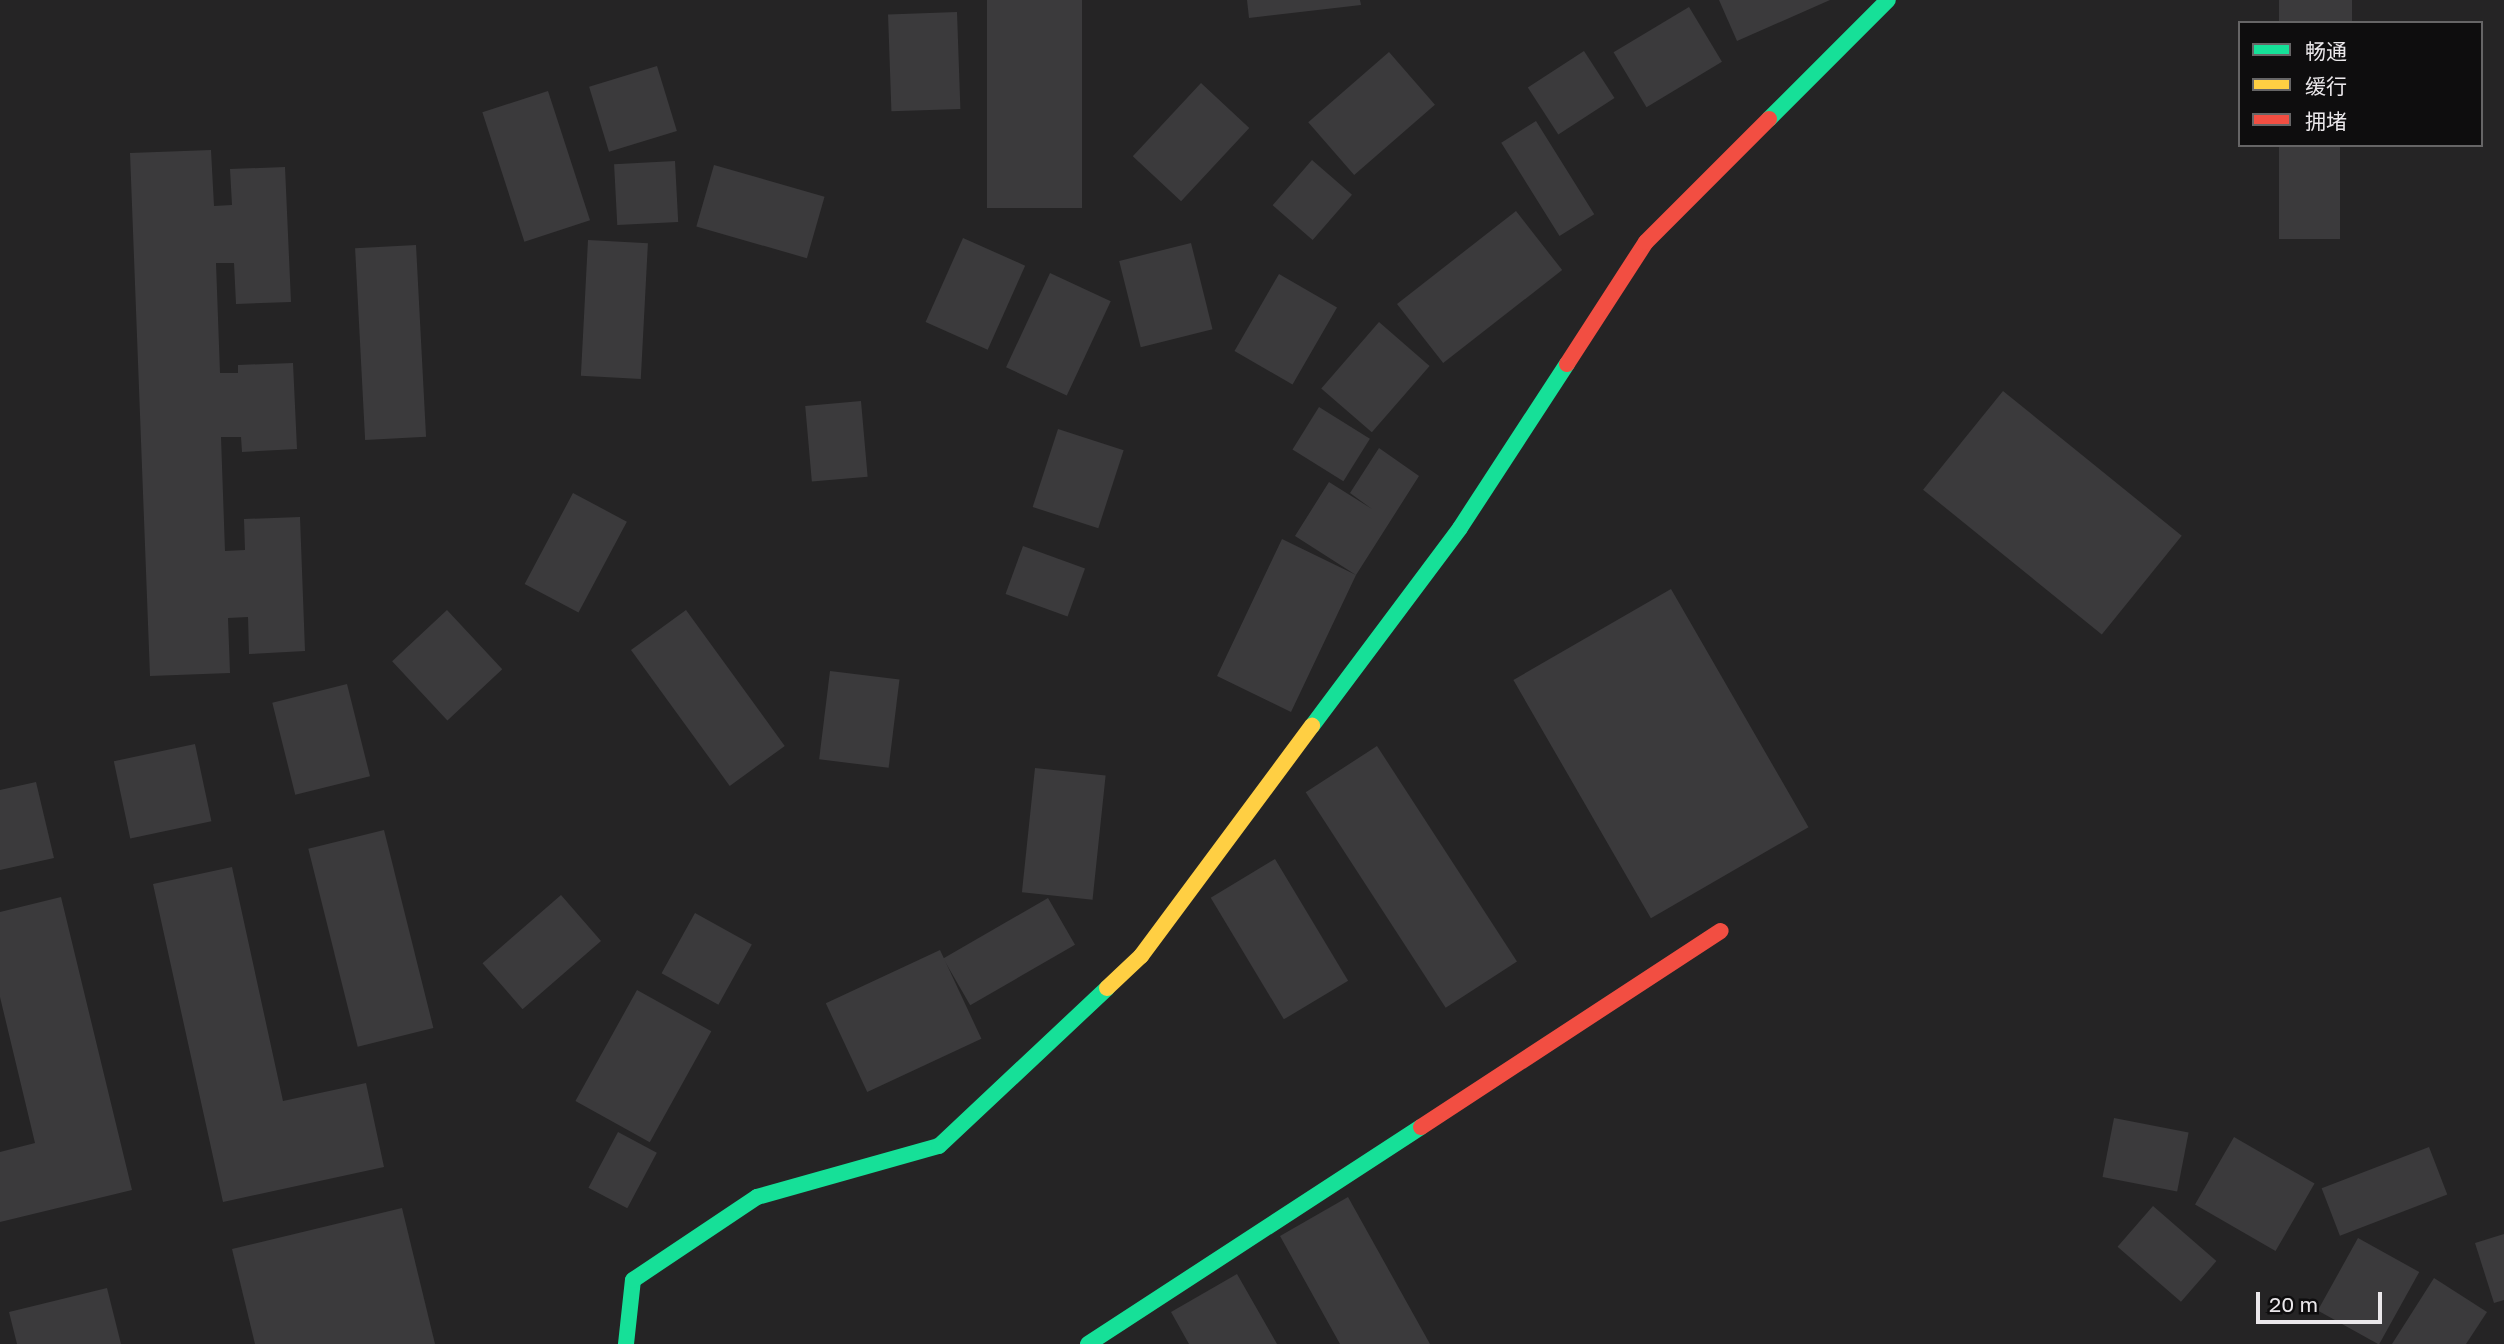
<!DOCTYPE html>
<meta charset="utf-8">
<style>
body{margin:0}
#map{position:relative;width:2504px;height:1344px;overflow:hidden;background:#252425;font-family:"Golos Text","Noto Sans SC",sans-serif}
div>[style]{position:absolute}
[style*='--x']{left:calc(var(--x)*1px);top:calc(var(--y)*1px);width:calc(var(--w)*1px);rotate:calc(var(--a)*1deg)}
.building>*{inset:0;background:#3b3a3c;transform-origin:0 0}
.fast>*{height:16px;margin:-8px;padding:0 8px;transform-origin:8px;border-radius:8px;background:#16e098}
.slow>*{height:16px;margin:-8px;padding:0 8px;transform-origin:8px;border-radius:8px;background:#ffcf43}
.jam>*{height:16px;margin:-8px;padding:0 8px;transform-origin:8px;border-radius:8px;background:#f24e42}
span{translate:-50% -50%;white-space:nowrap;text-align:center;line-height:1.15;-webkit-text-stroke:6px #0e0d0e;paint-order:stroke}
.legend{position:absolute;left:2238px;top:21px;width:245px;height:126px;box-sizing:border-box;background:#0e0d0e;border:2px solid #666566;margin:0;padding:9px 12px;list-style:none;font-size:21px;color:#ebe8eb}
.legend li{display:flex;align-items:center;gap:14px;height:35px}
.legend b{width:35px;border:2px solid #666566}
.scale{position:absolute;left:2256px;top:1292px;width:126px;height:32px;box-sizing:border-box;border:4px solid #ebe8eb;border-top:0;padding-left:9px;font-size:21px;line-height:24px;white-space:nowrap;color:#ebe8eb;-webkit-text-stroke:5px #0e0d0e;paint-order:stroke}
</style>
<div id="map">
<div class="building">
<div style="left:987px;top:0;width:95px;height:208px"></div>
<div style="clip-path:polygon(1247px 0,1360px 0,1361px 5px,1249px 18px)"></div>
<div style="clip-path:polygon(1719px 0,1830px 0,1737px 41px)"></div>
<div style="left:2279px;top:0;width:73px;height:24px"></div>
<div style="left:1689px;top:7px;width:64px;height:88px;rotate:59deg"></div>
<div style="left:957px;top:12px;width:97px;height:69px;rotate:88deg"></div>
<div style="left:1584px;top:51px;width:56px;height:67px;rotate:57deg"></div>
<div style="left:1389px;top:52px;width:70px;height:107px;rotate:49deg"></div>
<div style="left:657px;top:66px;width:68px;height:71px;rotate:73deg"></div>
<div style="left:1201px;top:83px;width:66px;height:100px;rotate:43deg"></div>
<div style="left:548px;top:91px;width:136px;height:69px;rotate:72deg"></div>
<div style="left:1536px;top:121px;width:110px;height:41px;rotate:58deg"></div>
<div style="left:2279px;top:145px;width:61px;height:94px"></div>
<div style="clip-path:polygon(211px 150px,214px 206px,232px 205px,230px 169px,285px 167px,291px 302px,236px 304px,234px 263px,216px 263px,220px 373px,238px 373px,238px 365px,293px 363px,297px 449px,242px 452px,241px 437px,221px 437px,225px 551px,245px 550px,244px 519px,300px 517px,305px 651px,249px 654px,248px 617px,228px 618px,230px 673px,150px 676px,130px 153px)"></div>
<div style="left:1312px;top:160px;width:53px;height:60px;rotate:41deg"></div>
<div style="left:675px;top:161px;width:61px;height:61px;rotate:87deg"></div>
<div style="left:714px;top:165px;width:115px;height:64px;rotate:16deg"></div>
<div style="left:1516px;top:211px;width:75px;height:151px;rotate:52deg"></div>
<div style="left:963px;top:238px;width:68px;height:92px;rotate:24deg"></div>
<div style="left:588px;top:240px;width:60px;height:136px;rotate:3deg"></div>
<div style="left:1191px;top:243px;width:89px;height:74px;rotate:76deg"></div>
<div style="left:416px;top:245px;width:192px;height:61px;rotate:87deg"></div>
<div style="left:1050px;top:273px;width:67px;height:104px;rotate:25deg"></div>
<div style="left:1279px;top:274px;width:67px;height:89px;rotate:30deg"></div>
<div style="left:1379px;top:322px;width:67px;height:88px;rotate:41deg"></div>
<div style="left:2003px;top:391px;width:230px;height:127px;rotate:39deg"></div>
<div style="left:861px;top:401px;width:76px;height:56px;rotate:85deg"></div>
<div style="left:1319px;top:407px;width:60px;height:50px;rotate:32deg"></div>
<div style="left:1058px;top:429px;width:69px;height:82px;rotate:18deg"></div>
<div style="clip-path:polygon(1379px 448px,1419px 476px,1356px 575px,1291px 712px,1217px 676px,1282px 539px,1356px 575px,1295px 536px,1329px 482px,1372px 509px,1350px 493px)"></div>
<div style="left:573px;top:493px;width:61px;height:103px;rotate:28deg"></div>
<div style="left:1023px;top:546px;width:66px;height:51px;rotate:20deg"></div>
<div style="left:1671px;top:589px;width:275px;height:182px;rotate:60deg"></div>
<div style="left:447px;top:610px;width:81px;height:75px;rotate:47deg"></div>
<div style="left:686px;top:610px;width:168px;height:68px;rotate:54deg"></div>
<div style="left:830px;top:671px;width:70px;height:89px;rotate:7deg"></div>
<div style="left:347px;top:684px;width:95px;height:77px;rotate:76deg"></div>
<div style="left:195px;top:744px;width:79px;height:83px;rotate:78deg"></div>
<div style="left:1377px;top:746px;width:257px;height:85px;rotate:57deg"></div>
<div style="left:1035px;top:768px;width:71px;height:125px;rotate:6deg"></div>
<div style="clip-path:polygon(36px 782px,54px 858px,0 870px,0 790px)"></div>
<div style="left:384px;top:830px;width:204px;height:78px;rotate:76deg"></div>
<div style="left:1275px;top:859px;width:142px;height:75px;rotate:59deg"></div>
<div style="clip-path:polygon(232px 867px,283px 1101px,366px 1083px,384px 1167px,223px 1202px,153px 884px)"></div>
<div style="left:561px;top:895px;width:61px;height:104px;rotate:49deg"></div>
<div style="clip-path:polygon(61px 897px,132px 1190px,0 1222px,0 1152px,35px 1143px,0 997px,0 912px)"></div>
<div style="left:1048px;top:898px;width:54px;height:121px;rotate:60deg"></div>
<div style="left:695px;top:913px;width:65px;height:69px;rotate:29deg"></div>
<div style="left:940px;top:950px;width:98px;height:126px;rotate:65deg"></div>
<div style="left:637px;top:990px;width:85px;height:127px;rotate:29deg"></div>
<div style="left:2114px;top:1118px;width:76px;height:60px;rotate:11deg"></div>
<div style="left:618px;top:1132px;width:44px;height:63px;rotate:28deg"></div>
<div style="left:2234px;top:1137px;width:93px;height:78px;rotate:30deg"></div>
<div style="left:2429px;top:1147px;width:51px;height:115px;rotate:69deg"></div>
<div style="clip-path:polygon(1348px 1197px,1430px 1344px,1340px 1344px,1280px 1236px)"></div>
<div style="left:2153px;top:1206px;width:84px;height:54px;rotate:41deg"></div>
<div style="clip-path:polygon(402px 1208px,435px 1344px,255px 1344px,232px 1249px)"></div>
<div style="clip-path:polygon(2504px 1234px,2504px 1300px,2494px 1303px,2475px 1243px)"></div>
<div style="left:2358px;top:1238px;width:70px;height:83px;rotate:29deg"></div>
<div style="clip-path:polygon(1237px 1274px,1277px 1344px,1189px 1344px,1171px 1312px)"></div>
<div style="clip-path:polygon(2434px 1278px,2487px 1312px,2466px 1344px,2392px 1344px)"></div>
<div style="clip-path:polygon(107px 1288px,121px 1344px,17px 1344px,9px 1312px)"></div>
</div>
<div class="fast">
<div style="--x:1769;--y:119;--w:168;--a:-45"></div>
<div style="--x:1312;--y:726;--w:247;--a:-53.2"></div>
<div style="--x:1460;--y:528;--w:196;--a:-56.9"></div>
<div style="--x:626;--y:1344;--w:64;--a:-83.8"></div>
<div style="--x:633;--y:1280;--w:149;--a:-33.8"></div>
<div style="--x:757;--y:1197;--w:189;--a:-15.7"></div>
<div style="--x:939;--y:1146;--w:231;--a:-43.2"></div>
<div style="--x:1088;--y:1344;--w:397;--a:-33.1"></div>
</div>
<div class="slow">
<div style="--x:1107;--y:988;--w:47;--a:-43.3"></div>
<div style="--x:1141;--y:956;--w:287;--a:-53.4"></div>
</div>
<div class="jam">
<div style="--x:1567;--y:364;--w:145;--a:-57.1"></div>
<div style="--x:1646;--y:242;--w:174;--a:-45"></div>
<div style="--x:1421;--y:1127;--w:358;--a:-33.2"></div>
</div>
<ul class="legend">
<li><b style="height:9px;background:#16e098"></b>畅通</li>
<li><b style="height:9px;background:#ffcf43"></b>缓行</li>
<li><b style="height:9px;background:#f24e42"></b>拥堵</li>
</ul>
<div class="scale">20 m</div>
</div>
